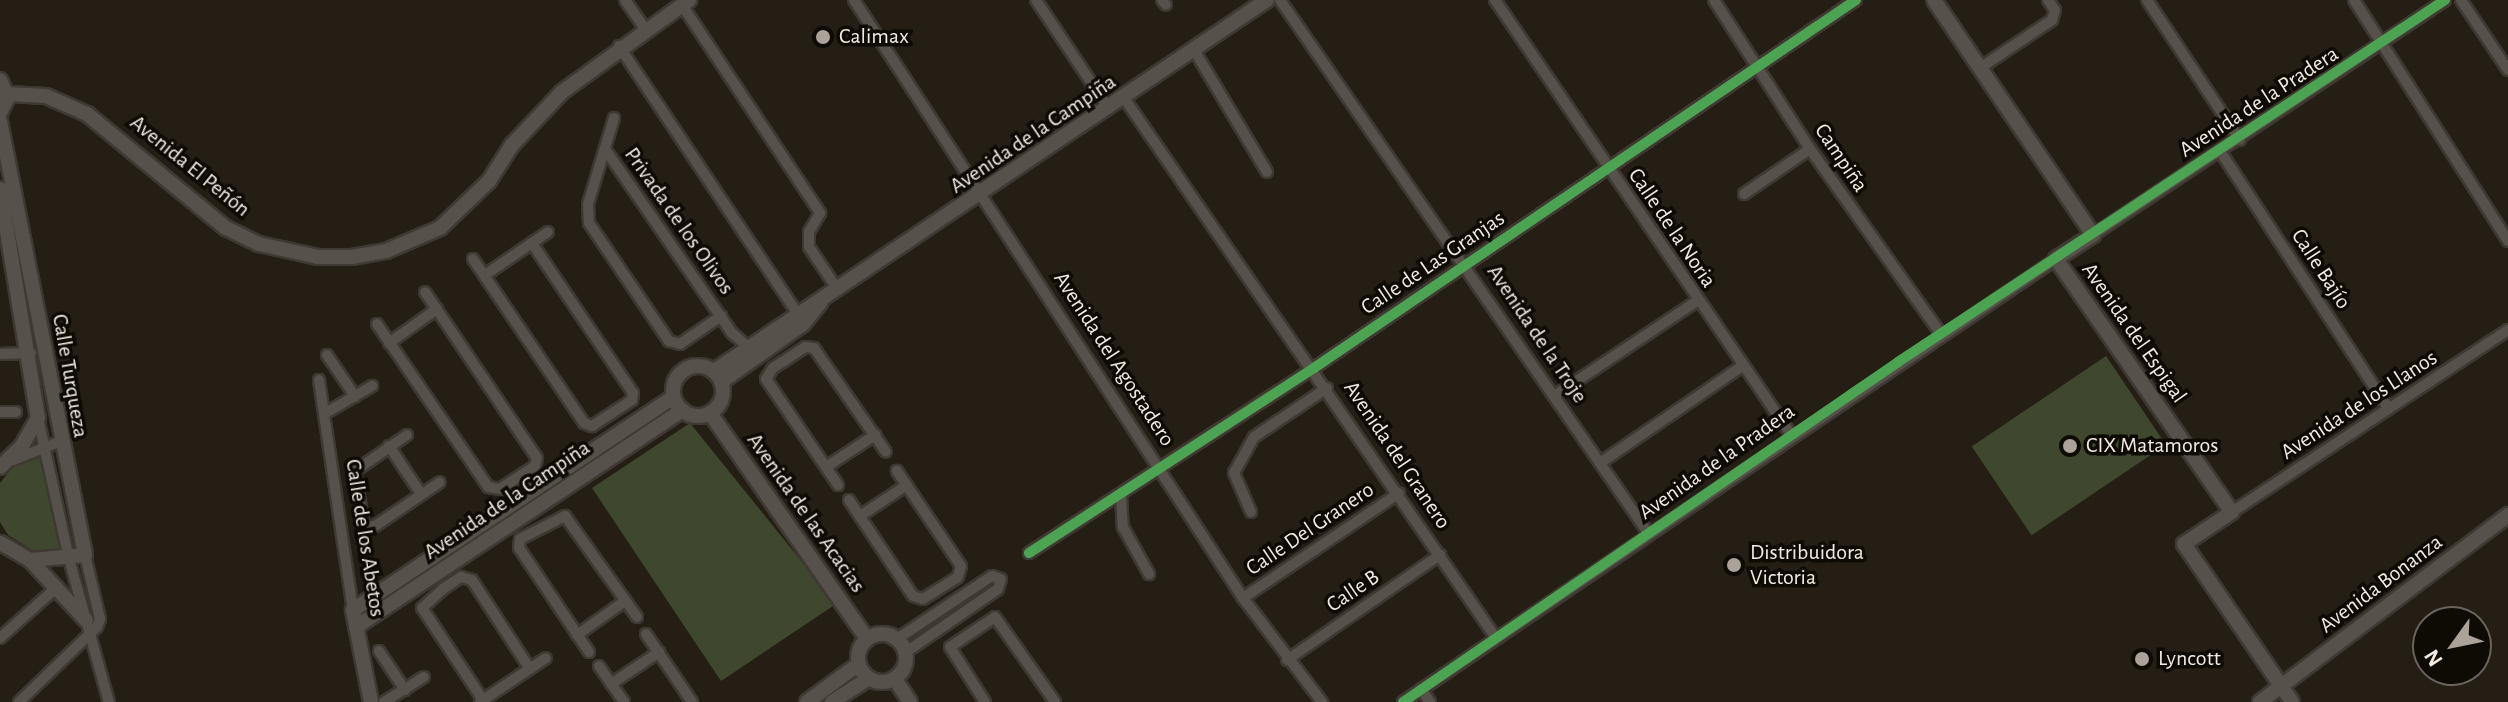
<!DOCTYPE html>
<meta charset="utf-8">
<style>
body{margin:0}
#map{position:relative;width:2508px;height:702px;overflow:hidden;background:#241e15;font-family:"Alegreya Sans",sans-serif}
div>[style]{position:absolute}
[style*='--x']{left:calc(var(--x)*1px);top:calc(var(--y)*1px);width:calc(var(--w)*1px);rotate:calc(var(--a)*1deg)}
.green>*{inset:0;background:#3f482e;transform-origin:0 0}
.roads{filter:drop-shadow(2px 0 #3f3933) drop-shadow(-2px 0 #3f3933) drop-shadow(0 2px #3f3933) drop-shadow(0 -2px #3f3933)}
.street>*{height:10px;margin:-5px;padding:0 5px;transform-origin:5px;border-radius:5px;background:#56524b}
.secondary>*{height:14px;margin:-7px;padding:0 7px;transform-origin:7px;border-radius:7px;background:#56524b}
.secondary>.ring{margin:-7px;padding:0;box-sizing:content-box;background:none;border:14px solid #56524b;border-radius:50%}
.cycleway>*{height:10px;margin:-5px;padding:0 5px;transform-origin:5px;border-radius:5px;background:#4ca352}
.dots>*{width:22px;height:22px;translate:-50% -50%;box-sizing:border-box;border:4px solid #0e0a04;border-radius:50%}
span{translate:-50% -50%;white-space:nowrap;text-align:center;line-height:1.15;-webkit-text-stroke:7px #0e0a04;paint-order:stroke}
.poi-label{font-size:22px;color:#f3ebe1}
.left{translate:0 -50%;text-align:left}
.street-label{font-size:22px;color:#f3ebe1}
.north{position:absolute;left:2412px;top:606px;width:80px;height:80px;box-sizing:border-box;background:#0e0a04;border:2px solid #6a645c;border-radius:50%;rotate:237deg;font-size:22px;font-weight:700;line-height:32px;text-align:center;color:#f3ebe1}
.north::after{content:'';display:block;margin:auto;width:28px;height:36px;background:#aba39a;clip-path:polygon(50% 0,100% 100%,50% 72%,0 100%)}
</style>
<div id="map">
<div class="green">
<div style="left:2106px;top:356px;width:107px;height:162px;rotate:56deg"></div>
<div style="clip-path:polygon(690px 423px,836px 604px,721px 681px,592px 488px)"></div>
<div style="clip-path:polygon(40px 453px,61px 552px,32px 550px,8px 535px,0 522px,0 483px,18px 461px)"></div>
</div>
<div class="roads">
<div class="street">
<div style="--x:625;--y:0;--w:35;--a:55"></div>
<div style="--x:854;--y:0;--w:713;--a:56.96"></div>
<div style="--x:1243;--y:598;--w:131;--a:52.8"></div>
<div style="--x:1036;--y:0;--w:131;--a:56.2"></div>
<div style="--x:1162;--y:0;--w:6;--a:51"></div>
<div style="--x:1280;--y:0;--w:649;--a:55.36"></div>
<div style="--x:1495;--y:0;--w:528;--a:55.74"></div>
<div style="--x:1714;--y:0;--w:177;--a:57.2"></div>
<div style="--x:1810;--y:149;--w:227;--a:54.7"></div>
<div style="--x:2147;--y:0;--w:168;--a:56.4"></div>
<div style="--x:2354;--y:0;--w:286;--a:57.4"></div>
<div style="--x:2461;--y:0;--w:84;--a:56.1"></div>
<div style="--x:682;--y:5;--w:250;--a:56.4"></div>
<div style="--x:820;--y:213;--w:22;--a:120"></div>
<div style="--x:809;--y:232;--w:15;--a:90"></div>
<div style="--x:809;--y:247;--w:52;--a:56"></div>
<div style="--x:619;--y:46;--w:321;--a:56.3"></div>
<div style="--x:1194;--y:50;--w:142;--a:59.1"></div>
<div style="--x:1980;--y:68;--w:87;--a:-33.7"></div>
<div style="--x:2052;--y:20;--w:10;--a:-73"></div>
<div style="--x:2055;--y:10;--w:12;--a:-125"></div>
<div style="--x:1124;--y:98;--w:656;--a:55.44"></div>
<div style="--x:614;--y:118;--w:90;--a:106.8"></div>
<div style="--x:588;--y:204;--w:19;--a:87"></div>
<div style="--x:589;--y:223;--w:143;--a:55.9"></div>
<div style="--x:669;--y:341;--w:11;--a:15"></div>
<div style="--x:680;--y:344;--w:50;--a:-34.3"></div>
<div style="--x:605;--y:149;--w:224;--a:55.4"></div>
<div style="--x:732;--y:333;--w:21;--a:41"></div>
<div style="--x:2220;--y:151;--w:308;--a:56.8"></div>
<div style="--x:1744;--y:194;--w:80;--a:-34.3"></div>
<div style="--x:2093;--y:235;--w:423;--a:-33.7"></div>
<div style="--x:473;--y:259;--w:198;--a:55.9"></div>
<div style="--x:584;--y:423;--w:9;--a:21"></div>
<div style="--x:592;--y:426;--w:48;--a:-33"></div>
<div style="--x:632;--y:400;--w:7;--a:-82"></div>
<div style="--x:633;--y:393;--w:181;--a:-124"></div>
<div style="--x:485;--y:275;--w:76;--a:-34.3"></div>
<div style="--x:377;--y:324;--w:197;--a:55.7"></div>
<div style="--x:488;--y:487;--w:12;--a:9"></div>
<div style="--x:500;--y:489;--w:42;--a:-33.3"></div>
<div style="--x:535;--y:466;--w:8;--a:-76"></div>
<div style="--x:537;--y:458;--w:200;--a:-124"></div>
<div style="--x:389;--y:343;--w:59;--a:-35.3"></div>
<div style="--x:0;--y:354;--w:31;--a:-2"></div>
<div style="--x:327;--y:355;--w:50;--a:55.7"></div>
<div style="--x:319;--y:380;--w:232;--a:81.6"></div>
<div style="--x:1554;--y:396;--w:172;--a:-33.6"></div>
<div style="--x:0;--y:412;--w:16;--a:0"></div>
<div style="--x:324;--y:414;--w:56;--a:-30.3"></div>
<div style="--x:38;--y:418;--w:144;--a:77.6"></div>
<div style="--x:69;--y:559;--w:148;--a:74.4"></div>
<div style="--x:407;--y:435;--w:63;--a:145.3"></div>
<div style="--x:355;--y:471;--w:56;--a:80.7"></div>
<div style="--x:364;--y:526;--w:11;--a:0"></div>
<div style="--x:375;--y:526;--w:78;--a:-34.1"></div>
<div style="--x:389;--y:446;--w:58;--a:56.3"></div>
<div style="--x:13;--y:460;--w:49;--a:-21.4"></div>
<div style="--x:1600;--y:463;--w:172;--a:-34.3"></div>
<div style="--x:826;--y:467;--w:59;--a:-33.1"></div>
<div style="--x:838;--y:485;--w:128;--a:-124.2"></div>
<div style="--x:766;--y:379;--w:13;--a:-58"></div>
<div style="--x:773;--y:368;--w:38;--a:-33"></div>
<div style="--x:805;--y:347;--w:9;--a:6"></div>
<div style="--x:814;--y:348;--w:126;--a:55.3"></div>
<div style="--x:1121;--y:494;--w:33;--a:87"></div>
<div style="--x:1123;--y:527;--w:54;--a:61"></div>
<div style="--x:849;--y:500;--w:115;--a:56.3"></div>
<div style="--x:913;--y:596;--w:10;--a:17"></div>
<div style="--x:923;--y:599;--w:41;--a:-32.2"></div>
<div style="--x:958;--y:577;--w:11;--a:-75"></div>
<div style="--x:961;--y:566;--w:115;--a:-124"></div>
<div style="--x:1251;--y:512;--w:43;--a:-113.6"></div>
<div style="--x:1234;--y:473;--w:41;--a:-60.9"></div>
<div style="--x:1254;--y:437;--w:88;--a:-33.9"></div>
<div style="--x:2232;--y:512;--w:331;--a:-33.4"></div>
<div style="--x:860;--y:516;--w:56;--a:-33.4"></div>
<div style="--x:1029;--y:553;--w:340;--a:-33"></div>
<div style="--x:1314;--y:368;--w:655;--a:-34.18"></div>
<div style="--x:1243;--y:598;--w:188;--a:-33.9"></div>
<div style="--x:646;--y:634;--w:82;--a:55.9"></div>
<div style="--x:577;--y:635;--w:59;--a:-35.3"></div>
<div style="--x:0;--y:638;--w:75;--a:-41.8"></div>
<div style="--x:897;--y:639;--w:114;--a:-33.6"></div>
<div style="--x:992;--y:576;--w:9;--a:18"></div>
<div style="--x:1001;--y:579;--w:10;--a:107"></div>
<div style="--x:998;--y:589;--w:112;--a:145.6"></div>
<div style="--x:379;--y:651;--w:47;--a:56.3"></div>
<div style="--x:589;--y:652;--w:125;--a:-123.9"></div>
<div style="--x:519;--y:548;--w:9;--a:-84"></div>
<div style="--x:520;--y:539;--w:51;--a:-27.1"></div>
<div style="--x:565;--y:516;--w:124;--a:54.5"></div>
<div style="--x:1287;--y:660;--w:186;--a:-34.5"></div>
<div style="--x:599;--y:666;--w:44;--a:55.2"></div>
<div style="--x:611;--y:684;--w:58;--a:-33.7"></div>
<div style="--x:1421;--y:689;--w:16;--a:55"></div>
<div style="--x:483;--y:700;--w:110;--a:-123.5"></div>
<div style="--x:422;--y:608;--w:28;--a:-42"></div>
<div style="--x:443;--y:589;--w:22;--a:-34"></div>
<div style="--x:461;--y:577;--w:11;--a:15"></div>
<div style="--x:472;--y:580;--w:106;--a:56.9"></div>
<div style="--x:19;--y:702;--w:108;--a:-43.9"></div>
<div style="--x:97;--y:627;--w:9;--a:-69"></div>
<div style="--x:100;--y:619;--w:66;--a:-103.2"></div>
<div style="--x:384;--y:702;--w:47;--a:-32"></div>
<div style="--x:480;--y:702;--w:79;--a:-33.7"></div>
<div style="--x:985;--y:702;--w:65;--a:-122.5"></div>
<div style="--x:950;--y:647;--w:54;--a:-33.7"></div>
<div style="--x:995;--y:617;--w:104;--a:54.8"></div>
<div style="--x:1403;--y:702;--w:789;--a:-34.15"></div>
</div>
<div class="secondary">
<div style="--x:1934;--y:0;--w:284;--a:55.9"></div>
<div style="--x:2093;--y:235;--w:44;--a:147"></div>
<div style="--x:2056;--y:259;--w:308;--a:55.2"></div>
<div style="--x:2232;--y:512;--w:58;--a:146.3"></div>
<div style="--x:2184;--y:544;--w:191;--a:55.6"></div>
<div style="--x:0;--y:80;--w:19;--a:65"></div>
<div style="--x:8;--y:97;--w:18;--a:117"></div>
<div style="--x:8;--y:94;--w:38;--a:3"></div>
<div style="--x:46;--y:96;--w:45;--a:23.7"></div>
<div style="--x:87;--y:114;--w:180;--a:39.4"></div>
<div style="--x:226;--y:228;--w:37;--a:26"></div>
<div style="--x:259;--y:244;--w:60;--a:12.4"></div>
<div style="--x:318;--y:257;--w:34;--a:0"></div>
<div style="--x:352;--y:257;--w:35;--a:-10"></div>
<div style="--x:386;--y:251;--w:59;--a:-23.1"></div>
<div style="--x:440;--y:228;--w:68;--a:-43.8"></div>
<div style="--x:489;--y:181;--w:43;--a:-57.4"></div>
<div style="--x:512;--y:145;--w:73;--a:-46.7"></div>
<div style="--x:562;--y:92;--w:157;--a:-35.9"></div>
<div style="--x:0;--y:121;--w:442;--a:78.9"></div>
<div style="--x:85;--y:555;--w:55;--a:174.8"></div>
<div style="--x:30;--y:560;--w:34;--a:-150"></div>
<div style="--x:0;--y:189;--w:232;--a:80.6"></div>
<div style="--x:38;--y:418;--w:32;--a:120"></div>
<div style="--x:22;--y:446;--w:30;--a:136"></div>
<div class="ring" style="left:673px;top:366px;width:36px;height:36px"></div>
<div style="--x:714;--y:371;--w:666;--a:-33.86"></div>
<div style="--x:721;--y:382;--w:100;--a:-35.3"></div>
<div style="--x:803;--y:324;--w:28;--a:-51"></div>
<div style="--x:710;--y:413;--w:275;--a:55.2"></div>
<div style="--x:30;--y:560;--w:82;--a:47"></div>
<div style="--x:356;--y:627;--w:392;--a:-33.6"></div>
<div class="ring" style="left:858px;top:634px;width:34px;height:34px"></div>
<div style="--x:895;--y:679;--w:27;--a:57"></div>
<div style="--x:371;--y:702;--w:94;--a:-101.1"></div>
<div style="--x:353;--y:610;--w:384;--a:-33.6"></div>
<div style="--x:807;--y:702;--w:64;--a:-36.2"></div>
<div style="--x:832;--y:702;--w:44;--a:-33"></div>
<div style="--x:2260;--y:702;--w:311;--a:-37"></div>
</div>
</div>
<div class="cycleway">
<div style="--x:1029;--y:553;--w:340;--a:-33"></div>
<div style="--x:1314;--y:368;--w:655;--a:-34.18"></div>
<div style="--x:1403;--y:702;--w:601;--a:-34.48"></div>
<div style="--x:1898;--y:362;--w:656;--a:-33.5"></div>
</div>
<div class="dots">
<div style="left:823px;top:37px;background:#aba39a"></div>
<div style="left:2070px;top:446px;background:#aba39a"></div>
<div style="left:1734px;top:565px;background:#aba39a"></div>
<div style="left:2142px;top:659px;background:#aba39a"></div>
</div>
<div class="poi-label">
<span class="left" style="left:839px;top:37px">Calimax</span>
<span class="left" style="left:2086px;top:446px">CIX Matamoros</span>
<span class="left" style="left:1750px;top:565px">Distribuidora<br>Victoria</span>
<span class="left" style="left:2158px;top:659px">Lyncott</span>
</div>
<div class="street-label">
<span style="left:2259px;top:102px;rotate:-33deg">Avenida de la Pradera</span>
<span style="left:1033px;top:134px;rotate:-34deg">Avenida de la Campiña</span>
<span style="left:1841px;top:158px;rotate:56deg">Campiña</span>
<span style="left:190px;top:166px;rotate:39deg">Avenida El Peñón</span>
<span style="left:679px;top:221px;rotate:55deg">Privada de los Olivos</span>
<span style="left:1672px;top:228px;rotate:56deg">Calle de la Noria</span>
<span style="left:1433px;top:263px;rotate:-34deg">Calle de Las Granjas</span>
<span style="left:2321px;top:269px;rotate:57deg">Calle Bajío</span>
<span style="left:2134px;top:333px;rotate:55deg">Avenida del Espigal</span>
<span style="left:1537px;top:334px;rotate:56deg">Avenida de la Troje</span>
<span style="left:1114px;top:359px;rotate:57deg">Avenida del Agostadero</span>
<span style="left:70px;top:376px;rotate:80deg">Calle Turqueza</span>
<span style="left:2359px;top:405px;rotate:-33deg">Avenida de los Llanos</span>
<span style="left:1397px;top:455px;rotate:56deg">Avenida del Granero</span>
<span style="left:1717px;top:462px;rotate:-35deg">Avenida de la Pradera</span>
<span style="left:507px;top:500px;rotate:-34deg">Avenida de la Campiña</span>
<span style="left:806px;top:513px;rotate:55deg">Avenida de las Acacias</span>
<span style="left:1310px;top:529px;rotate:-34deg">Calle Del Granero</span>
<span style="left:365px;top:538px;rotate:81deg">Calle de los Abetos</span>
<span style="left:2381px;top:584px;rotate:-37deg">Avenida Bonanza</span>
<span style="left:1353px;top:591px;rotate:-34deg">Calle B</span>
</div>
<div class="north">N</div>
</div>
